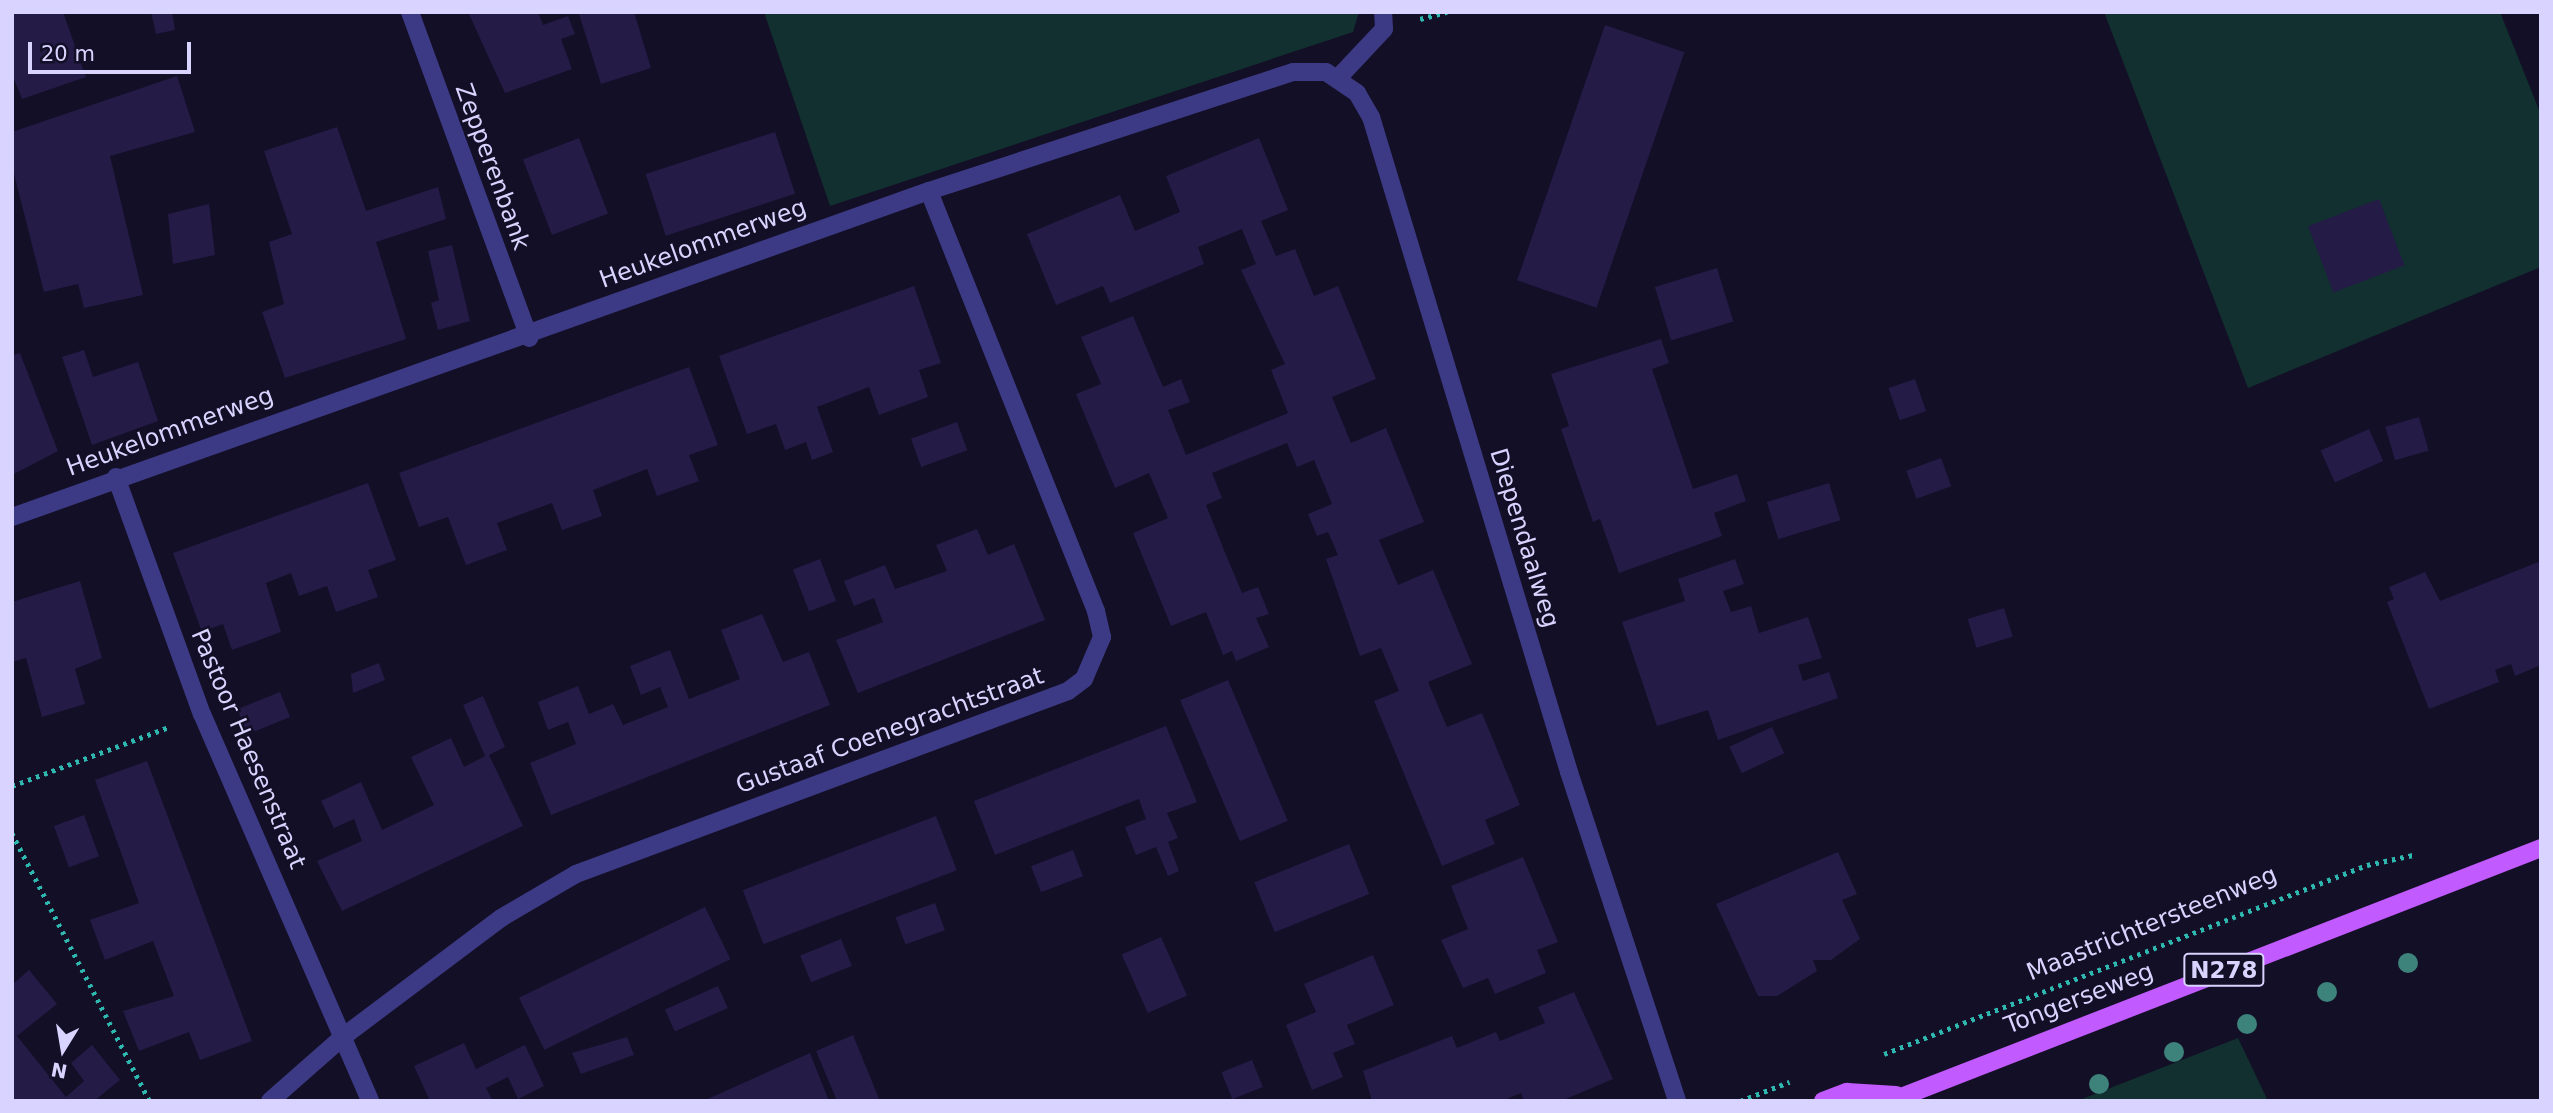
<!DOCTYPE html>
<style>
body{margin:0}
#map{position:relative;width:2553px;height:1113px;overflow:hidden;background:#130f26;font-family:"DejaVu Sans",sans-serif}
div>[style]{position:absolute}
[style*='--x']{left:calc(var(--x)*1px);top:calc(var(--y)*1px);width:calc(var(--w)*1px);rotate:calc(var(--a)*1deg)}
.green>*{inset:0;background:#12302f}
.building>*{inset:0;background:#241b47;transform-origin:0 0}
.path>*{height:4.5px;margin-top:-2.25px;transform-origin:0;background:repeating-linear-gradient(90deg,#2fb8b0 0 3.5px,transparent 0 8.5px)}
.street>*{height:18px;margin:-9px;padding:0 9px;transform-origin:9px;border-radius:9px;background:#3d3a85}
.primary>*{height:18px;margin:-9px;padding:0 9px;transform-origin:9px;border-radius:9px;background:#c25bff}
.trees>*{width:20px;height:20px;margin:-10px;border-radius:50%;background:#3d827b}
span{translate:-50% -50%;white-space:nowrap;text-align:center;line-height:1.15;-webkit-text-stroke:5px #130f26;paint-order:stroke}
.shield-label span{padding:2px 5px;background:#130f26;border:2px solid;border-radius:5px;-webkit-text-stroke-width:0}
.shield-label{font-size:23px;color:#d9d4ff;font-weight:700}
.street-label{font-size:24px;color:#d9d4ff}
.frame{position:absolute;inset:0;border:14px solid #d9d4ff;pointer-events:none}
.north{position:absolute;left:28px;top:1015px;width:70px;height:70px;-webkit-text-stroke:5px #130f26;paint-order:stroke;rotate:191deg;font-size:19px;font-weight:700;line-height:28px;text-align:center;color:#d9d4ff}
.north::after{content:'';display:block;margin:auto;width:24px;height:32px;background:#d9d4ff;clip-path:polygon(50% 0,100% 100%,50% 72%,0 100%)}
.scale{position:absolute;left:28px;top:42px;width:163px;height:32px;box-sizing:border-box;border:4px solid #d9d4ff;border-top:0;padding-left:9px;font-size:21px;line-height:24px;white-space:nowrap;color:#d9d4ff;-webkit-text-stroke:5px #130f26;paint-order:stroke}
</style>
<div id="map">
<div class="green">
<div style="clip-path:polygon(764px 12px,1359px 12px,1353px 32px,830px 206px)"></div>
<div style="clip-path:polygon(2104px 12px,2500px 12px,2541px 115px,2541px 267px,2248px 388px)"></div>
<div style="clip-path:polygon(2238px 1038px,2268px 1101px,2077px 1101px)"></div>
</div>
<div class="building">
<div style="clip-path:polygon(12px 12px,63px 12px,86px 77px,22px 99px,12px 74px)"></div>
<div style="clip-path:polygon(151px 12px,172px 12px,175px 30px,156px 34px)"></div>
<div style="clip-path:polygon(468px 12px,538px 12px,543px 25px,568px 16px,575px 34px,561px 39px,572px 69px,505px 93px)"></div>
<div style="clip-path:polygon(634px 12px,651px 68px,601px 84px,579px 14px)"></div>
<div style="left:1605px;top:25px;width:84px;height:270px;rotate:19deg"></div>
<div style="clip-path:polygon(177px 76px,195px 132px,110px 156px,143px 295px,84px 308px,78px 284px,44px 292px,12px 166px,12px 132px)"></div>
<div style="clip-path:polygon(337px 127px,366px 211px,438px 187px,446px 219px,376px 242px,406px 339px,285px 378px,262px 312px,284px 304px,269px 242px,292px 234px,264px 151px)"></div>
<div style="left:775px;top:132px;width:65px;height:136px;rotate:72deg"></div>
<div style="left:579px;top:138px;width:81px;height:60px;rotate:69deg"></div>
<div style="clip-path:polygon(1259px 138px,1288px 210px,1261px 221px,1276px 256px,1295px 249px,1314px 296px,1338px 286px,1376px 379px,1332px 397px,1351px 443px,1386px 428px,1424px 522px,1379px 540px,1398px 585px,1433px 570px,1472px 664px,1428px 682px,1447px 727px,1482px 713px,1520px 805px,1485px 820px,1495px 844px,1442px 866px,1374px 701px,1399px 691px,1381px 648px,1360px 656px,1326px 559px,1338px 555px,1328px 532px,1317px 536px,1308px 514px,1332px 504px,1314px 460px,1297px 467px,1287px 443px,1212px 473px,1222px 498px,1206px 505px,1224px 550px,1242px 593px,1258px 587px,1269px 614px,1256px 618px,1269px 647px,1236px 661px,1232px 651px,1223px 655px,1206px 612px,1171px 626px,1133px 533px,1168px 518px,1149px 473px,1115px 488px,1076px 394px,1101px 384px,1081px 337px,1133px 316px,1163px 387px,1181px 379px,1190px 402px,1168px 410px,1186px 455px,1288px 413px,1271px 370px,1285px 364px,1241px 270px,1256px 264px,1242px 229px,1198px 247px,1204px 264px,1110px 303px,1103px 286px,1056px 305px,1027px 234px,1120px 195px,1135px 231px,1180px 212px,1166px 176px)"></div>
<div style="left:2379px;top:199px;width:71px;height:76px;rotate:69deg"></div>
<div style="clip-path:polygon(209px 204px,215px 255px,173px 264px,168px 214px)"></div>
<div style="clip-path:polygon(452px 245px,470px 321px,438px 330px,431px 303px,439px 300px,428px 251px)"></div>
<div style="left:1717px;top:268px;width:56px;height:65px;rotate:73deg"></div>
<div style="clip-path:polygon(914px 286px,941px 363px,919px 370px,928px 397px,879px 415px,869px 387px,817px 407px,833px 452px,812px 460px,806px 442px,785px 450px,776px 424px,747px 434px,719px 356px)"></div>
<div style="clip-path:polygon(1661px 339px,1669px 363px,1652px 369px,1693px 489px,1737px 474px,1746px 501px,1714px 513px,1722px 536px,1619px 573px,1600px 519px,1593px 522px,1561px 429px,1569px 426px,1551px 374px)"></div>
<div style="clip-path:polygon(84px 350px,93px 377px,138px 362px,158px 421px,92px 445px,62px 357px)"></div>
<div style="clip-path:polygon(20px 353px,58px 451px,12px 475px,12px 355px)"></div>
<div style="clip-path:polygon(689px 367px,718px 445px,689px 455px,699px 481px,657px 496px,647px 469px,593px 490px,602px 516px,562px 530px,552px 503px,497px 523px,507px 550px,466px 565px,448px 517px,419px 527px,399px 473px)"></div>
<div style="left:1915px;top:379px;width:34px;height:28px;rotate:71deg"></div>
<div style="left:2419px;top:417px;width:35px;height:35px;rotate:74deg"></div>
<div style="left:957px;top:422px;width:30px;height:49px;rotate:70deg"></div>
<div style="left:2369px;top:429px;width:35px;height:53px;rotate:66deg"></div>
<div style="left:1941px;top:458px;width:30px;height:37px;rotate:70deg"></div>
<div style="clip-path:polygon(368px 483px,396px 560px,368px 570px,378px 597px,336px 612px,327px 586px,299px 596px,291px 573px,266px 583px,281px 632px,232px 650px,223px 624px,202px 632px,173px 553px)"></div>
<div style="left:1829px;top:483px;width:39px;height:65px;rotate:73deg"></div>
<div style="clip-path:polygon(977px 529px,988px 555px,1014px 544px,1045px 620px,858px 693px,836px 640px,883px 622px,874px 598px,854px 606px,844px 581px,885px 565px,895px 589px,947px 571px,936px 545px)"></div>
<div style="left:820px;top:559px;width:45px;height:29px;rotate:69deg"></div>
<div style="clip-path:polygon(1735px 559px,1744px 584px,1723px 591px,1731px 612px,1751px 606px,1759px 633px,1808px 617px,1822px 658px,1798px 665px,1803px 681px,1829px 672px,1838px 698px,1718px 740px,1708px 710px,1657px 726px,1622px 622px,1685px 601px,1678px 579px)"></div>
<div style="clip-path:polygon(2541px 561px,2541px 665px,2515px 676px,2511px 664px,2495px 670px,2499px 682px,2429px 709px,2387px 602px,2394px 599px,2389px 587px,2425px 572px,2440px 601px)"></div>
<div style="clip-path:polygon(80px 581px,102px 658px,75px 669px,85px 704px,42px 717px,26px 658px,12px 662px,12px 602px)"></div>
<div style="left:2004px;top:608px;width:30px;height:38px;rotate:73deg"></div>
<div style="clip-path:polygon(762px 614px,783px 662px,809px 652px,830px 705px,551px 815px,530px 763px,576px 744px,568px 722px,548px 730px,538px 702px,578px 686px,589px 714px,613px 704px,623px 725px,668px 707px,660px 687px,641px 695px,630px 666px,670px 650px,689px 699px,740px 679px,721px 630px)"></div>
<div style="clip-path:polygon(379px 663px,385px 680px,353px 693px,351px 674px)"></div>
<div style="left:1228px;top:680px;width:153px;height:52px;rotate:67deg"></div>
<div style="left:280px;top:692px;width:27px;height:46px;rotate:68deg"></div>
<div style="clip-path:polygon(483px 696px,505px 747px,489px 755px,523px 826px,342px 911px,317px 861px,362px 841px,354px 819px,334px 828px,321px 801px,361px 782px,382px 830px,434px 805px,411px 757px,451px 738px,464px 767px,485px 756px,463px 705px)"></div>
<div style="clip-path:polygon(1166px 726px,1197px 802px,1167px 813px,1178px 838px,1168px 842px,1179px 871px,1168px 876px,1156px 847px,1136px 855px,1125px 827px,1146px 819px,1139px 799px,995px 855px,974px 801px)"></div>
<div style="left:1772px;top:727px;width:29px;height:47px;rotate:65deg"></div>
<div style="clip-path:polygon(147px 761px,252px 1041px,200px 1060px,189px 1032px,139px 1051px,123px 1011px,174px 996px,153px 941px,105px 960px,90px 920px,139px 903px,95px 780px)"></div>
<div style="left:84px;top:815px;width:44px;height:32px;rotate:70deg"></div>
<div style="left:936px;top:816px;width:58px;height:207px;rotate:69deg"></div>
<div style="left:1349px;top:844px;width:54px;height:102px;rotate:68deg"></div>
<div style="left:1073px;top:850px;width:28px;height:45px;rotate:69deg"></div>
<div style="clip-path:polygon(1838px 852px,1857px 894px,1842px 900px,1860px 939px,1831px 960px,1813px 960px,1817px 971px,1777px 996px,1758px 996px,1716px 904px)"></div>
<div style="clip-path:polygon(1523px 857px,1558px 942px,1537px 950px,1546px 973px,1495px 994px,1488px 978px,1463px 988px,1441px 940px,1468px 929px,1451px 886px)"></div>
<div style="left:935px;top:903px;width:29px;height:42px;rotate:70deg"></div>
<div style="left:705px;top:907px;width:58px;height:207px;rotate:64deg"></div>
<div style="left:1161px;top:937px;width:64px;height:43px;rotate:66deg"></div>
<div style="left:841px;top:939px;width:29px;height:44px;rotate:68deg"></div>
<div style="clip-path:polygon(1373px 955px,1394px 1005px,1347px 1025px,1355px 1044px,1333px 1053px,1343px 1077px,1312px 1090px,1286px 1025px,1316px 1012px,1304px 984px)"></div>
<div style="clip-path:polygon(29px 970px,57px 1004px,17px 1036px,66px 1097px,84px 1081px,71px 1063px,92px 1045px,120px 1080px,94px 1101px,12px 1101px,12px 985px)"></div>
<div style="left:718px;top:986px;width:24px;height:58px;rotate:66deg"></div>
<div style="clip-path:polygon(1574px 992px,1613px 1079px,1561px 1101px,1524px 1101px,1521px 1093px,1502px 1101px,1372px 1101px,1363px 1071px,1452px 1036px,1457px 1048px,1496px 1032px,1500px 1041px,1545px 1023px,1538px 1007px)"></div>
<div style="clip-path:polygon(853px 1035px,880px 1101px,837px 1101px,816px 1051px)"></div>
<div style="clip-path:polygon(627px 1037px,634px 1055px,581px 1074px,572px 1053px)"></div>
<div style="clip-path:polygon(464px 1043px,476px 1069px,525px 1045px,544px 1086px,518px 1099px,508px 1077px,486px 1088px,493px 1101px,430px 1101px,414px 1066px)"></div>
<div style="clip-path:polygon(810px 1053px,829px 1101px,703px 1101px)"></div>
<div style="left:1252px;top:1060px;width:29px;height:33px;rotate:68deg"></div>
</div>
<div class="path">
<div style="--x:1420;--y:19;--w:28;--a:-15"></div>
<div style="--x:12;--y:786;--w:168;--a:-20.6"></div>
<div style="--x:12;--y:833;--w:301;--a:62.8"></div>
<div style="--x:1884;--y:1054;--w:519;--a:-21.37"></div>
<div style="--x:2367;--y:865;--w:47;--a:-12.3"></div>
<div style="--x:1740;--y:1101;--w:53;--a:-21.2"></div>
</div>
<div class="street">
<div style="--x:410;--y:12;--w:347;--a:69.9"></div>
<div style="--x:1338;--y:78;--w:67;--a:-46.8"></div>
<div style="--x:1384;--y:29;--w:17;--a:-93"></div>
<div style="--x:116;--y:477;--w:252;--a:70.1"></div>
<div style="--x:202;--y:714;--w:422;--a:66.5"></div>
<div style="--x:12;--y:517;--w:973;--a:-19.57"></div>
<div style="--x:929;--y:191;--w:383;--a:-18.1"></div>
<div style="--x:1293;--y:72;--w:33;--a:0"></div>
<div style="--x:1326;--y:72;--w:37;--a:34"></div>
<div style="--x:1357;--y:93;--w:28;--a:60"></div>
<div style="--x:1371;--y:117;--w:684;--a:73.18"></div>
<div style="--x:1569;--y:772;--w:346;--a:71.8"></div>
<div style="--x:270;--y:1101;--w:98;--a:-41.3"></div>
<div style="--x:344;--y:1036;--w:196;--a:-36.9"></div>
<div style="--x:501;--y:918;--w:87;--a:-30.4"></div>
<div style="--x:576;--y:874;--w:525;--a:-20.4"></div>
<div style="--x:1068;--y:691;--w:20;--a:-37"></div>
<div style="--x:1084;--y:679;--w:46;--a:-66.8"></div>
<div style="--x:1102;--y:637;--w:27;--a:-103"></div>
<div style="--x:1096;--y:611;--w:452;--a:-111.7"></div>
</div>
<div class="primary">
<div style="--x:1823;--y:1101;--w:26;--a:-21"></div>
<div style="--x:1847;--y:1092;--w:49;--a:3.5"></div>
<div style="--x:1891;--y:1101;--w:698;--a:-21.27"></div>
</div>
<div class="trees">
<div style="left:2408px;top:963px"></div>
<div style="left:2327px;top:992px"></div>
<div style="left:2247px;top:1024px"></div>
<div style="left:2174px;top:1052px"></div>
<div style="left:2099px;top:1084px"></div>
</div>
<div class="shield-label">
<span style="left:2224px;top:970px">N278</span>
</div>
<div class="street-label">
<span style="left:492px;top:167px;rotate:70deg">Zepperenbank</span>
<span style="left:703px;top:244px;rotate:-20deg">Heukelommerweg</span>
<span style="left:170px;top:432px;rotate:-20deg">Heukelommerweg</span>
<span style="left:1524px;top:538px;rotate:73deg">Diependaalweg</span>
<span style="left:890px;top:731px;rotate:-20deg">Gustaaf Coenegrachtstraat</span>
<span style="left:248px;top:749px;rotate:67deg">Pastoor Haesenstraat</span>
<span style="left:2152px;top:924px;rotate:-22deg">Maastrichtersteenweg</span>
<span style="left:2079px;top:999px;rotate:-21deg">Tongerseweg</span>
</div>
<div class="frame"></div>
<div class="north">N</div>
<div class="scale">20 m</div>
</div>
